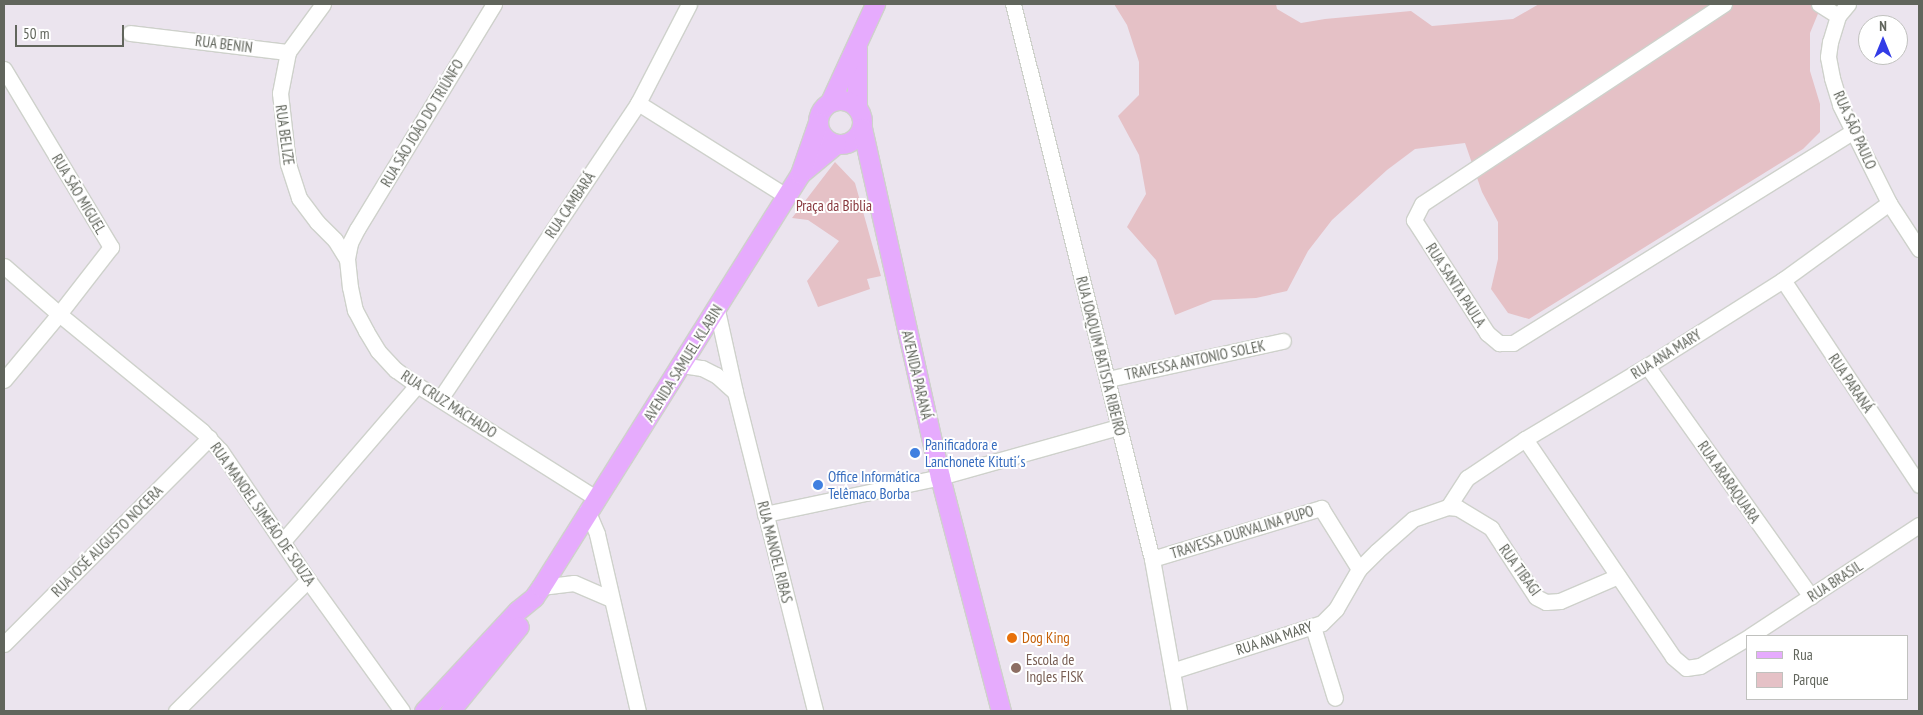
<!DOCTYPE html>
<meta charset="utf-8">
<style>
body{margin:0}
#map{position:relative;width:1923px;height:715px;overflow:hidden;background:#ebe4ee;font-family:"PT Sans Narrow",sans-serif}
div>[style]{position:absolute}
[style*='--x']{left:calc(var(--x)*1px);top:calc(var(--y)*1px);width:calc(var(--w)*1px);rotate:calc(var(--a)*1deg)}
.green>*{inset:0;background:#e5c1c6}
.roads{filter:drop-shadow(1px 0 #ced1cb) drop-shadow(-1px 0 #ced1cb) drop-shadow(0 1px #ced1cb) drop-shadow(0 -1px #ced1cb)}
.minor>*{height:15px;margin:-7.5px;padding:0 7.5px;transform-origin:7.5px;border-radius:7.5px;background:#fff}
.major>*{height:19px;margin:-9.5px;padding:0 9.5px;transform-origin:9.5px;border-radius:9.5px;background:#e6abfd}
.major>.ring{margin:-9.5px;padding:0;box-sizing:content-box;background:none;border:19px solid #e6abfd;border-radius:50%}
.dots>*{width:14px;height:14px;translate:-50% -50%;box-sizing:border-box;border:2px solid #fff;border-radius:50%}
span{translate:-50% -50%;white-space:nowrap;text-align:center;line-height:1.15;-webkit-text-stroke:4px #fff;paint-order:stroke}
.street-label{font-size:15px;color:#61655c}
.park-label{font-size:15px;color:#88383e}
.shop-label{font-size:15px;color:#366cbe}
.left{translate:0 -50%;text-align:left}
.food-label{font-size:15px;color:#c56008}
.education-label{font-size:15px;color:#785e54}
.frame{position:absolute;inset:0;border:5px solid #61655c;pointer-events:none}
.legend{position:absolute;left:1746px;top:635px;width:162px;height:65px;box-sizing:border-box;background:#fff;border:1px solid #c0c1be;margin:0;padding:6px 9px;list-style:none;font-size:15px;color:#61655c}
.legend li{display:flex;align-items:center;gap:10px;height:25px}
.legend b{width:25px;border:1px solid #c0c1be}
.north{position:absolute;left:1858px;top:15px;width:50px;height:50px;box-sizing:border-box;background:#fff;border:1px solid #c0c1be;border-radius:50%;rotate:0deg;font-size:14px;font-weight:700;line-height:20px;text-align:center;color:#61655c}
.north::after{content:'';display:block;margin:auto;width:18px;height:22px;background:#333ce6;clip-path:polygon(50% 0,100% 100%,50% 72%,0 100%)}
.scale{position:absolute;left:15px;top:25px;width:109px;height:22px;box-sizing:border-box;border:2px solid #61655c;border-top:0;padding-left:6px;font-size:15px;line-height:18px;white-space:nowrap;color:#61655c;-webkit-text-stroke:4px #fff;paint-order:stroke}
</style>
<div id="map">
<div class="green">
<div style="clip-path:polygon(1114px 4px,1276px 4px,1277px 9px,1301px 23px,1325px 19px,1411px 11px,1432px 26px,1513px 19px,1539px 4px,1822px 4px,1810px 33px,1810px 71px,1820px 104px,1820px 132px,1803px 149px,1529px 319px,1508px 313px,1491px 289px,1498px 259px,1498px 222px,1482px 192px,1465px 143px,1415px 149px,1387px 170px,1332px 220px,1308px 251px,1287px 291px,1256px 298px,1213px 300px,1175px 315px,1156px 260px,1127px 227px,1146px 194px,1139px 155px,1118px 116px,1139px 95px,1139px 62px,1127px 25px)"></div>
<div style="clip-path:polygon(835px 162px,855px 183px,881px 276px,867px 279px,870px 289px,818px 307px,807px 281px,839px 241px,808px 220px,792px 218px)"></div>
</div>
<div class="roads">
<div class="minor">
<div style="--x:323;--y:4;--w:59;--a:126.1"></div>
<div style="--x:288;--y:52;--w:42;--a:101"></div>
<div style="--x:280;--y:93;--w:71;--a:83.6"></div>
<div style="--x:288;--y:164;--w:36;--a:72"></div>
<div style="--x:299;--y:198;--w:30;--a:53"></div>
<div style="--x:317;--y:222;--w:25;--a:45"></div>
<div style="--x:335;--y:240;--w:22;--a:58"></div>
<div style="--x:494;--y:4;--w:263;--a:121.3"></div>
<div style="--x:357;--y:229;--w:16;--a:117"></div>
<div style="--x:350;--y:243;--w:16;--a:101"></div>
<div style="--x:347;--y:259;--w:28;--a:84"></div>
<div style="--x:350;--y:287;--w:24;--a:78"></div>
<div style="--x:355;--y:310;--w:24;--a:62"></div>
<div style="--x:366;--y:331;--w:23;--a:59"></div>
<div style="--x:378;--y:351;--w:26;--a:47"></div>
<div style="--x:396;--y:370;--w:26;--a:36"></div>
<div style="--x:417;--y:385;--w:212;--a:32.3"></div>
<div style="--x:1013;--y:4;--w:572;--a:75.94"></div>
<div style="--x:1152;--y:559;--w:154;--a:79.9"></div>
<div style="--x:1724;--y:4;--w:362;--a:146.5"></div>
<div style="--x:1422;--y:204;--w:18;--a:117"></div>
<div style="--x:1414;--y:220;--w:135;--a:57.1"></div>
<div style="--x:1487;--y:333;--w:16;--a:40"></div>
<div style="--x:1499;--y:343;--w:14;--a:0"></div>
<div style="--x:1513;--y:343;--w:401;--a:-31.9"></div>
<div style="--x:1819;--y:4;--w:22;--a:32"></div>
<div style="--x:1848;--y:4;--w:16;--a:130"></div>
<div style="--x:1838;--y:16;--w:27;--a:107"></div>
<div style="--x:1830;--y:42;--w:15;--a:98"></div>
<div style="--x:1828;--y:57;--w:21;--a:79"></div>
<div style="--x:1832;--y:78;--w:28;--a:73"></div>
<div style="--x:1840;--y:105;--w:110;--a:63.4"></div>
<div style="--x:1889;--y:203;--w:55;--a:56.9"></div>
<div style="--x:130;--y:33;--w:159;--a:6.9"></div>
<div style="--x:4;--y:69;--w:208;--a:59"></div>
<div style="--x:111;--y:247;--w:85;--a:127.8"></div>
<div style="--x:59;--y:314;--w:86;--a:129.8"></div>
<div style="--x:638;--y:103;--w:175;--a:32.1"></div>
<div style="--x:4;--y:266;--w:73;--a:41.1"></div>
<div style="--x:59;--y:314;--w:185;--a:39.3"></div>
<div style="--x:202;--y:431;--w:26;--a:47"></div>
<div style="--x:220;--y:450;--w:157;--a:55.9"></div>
<div style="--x:308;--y:580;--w:161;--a:54.3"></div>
<div style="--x:1783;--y:280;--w:246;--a:56.4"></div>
<div style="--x:717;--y:310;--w:84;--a:77.6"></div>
<div style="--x:735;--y:392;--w:329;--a:75.9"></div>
<div style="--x:682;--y:365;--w:20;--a:9"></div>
<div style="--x:702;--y:368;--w:16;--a:27"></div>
<div style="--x:716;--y:375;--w:25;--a:42"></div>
<div style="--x:1647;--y:366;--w:283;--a:54.6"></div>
<div style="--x:1108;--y:379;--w:179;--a:-12.3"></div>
<div style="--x:440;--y:399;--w:356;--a:-56.2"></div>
<div style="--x:638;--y:103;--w:111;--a:-62.7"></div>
<div style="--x:1525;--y:439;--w:263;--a:55.8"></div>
<div style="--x:1673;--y:657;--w:17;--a:40"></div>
<div style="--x:1686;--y:668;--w:14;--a:-8"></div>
<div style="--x:1700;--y:666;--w:55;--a:-30.8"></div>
<div style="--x:1448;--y:507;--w:35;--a:-57"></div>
<div style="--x:1467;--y:478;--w:70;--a:-33.9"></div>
<div style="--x:1525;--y:439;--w:142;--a:-30.9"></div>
<div style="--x:1647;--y:366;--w:161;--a:-32.3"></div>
<div style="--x:1783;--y:280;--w:131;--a:-36"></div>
<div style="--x:587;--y:510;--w:26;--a:67"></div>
<div style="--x:597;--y:534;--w:182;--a:77"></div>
<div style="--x:765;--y:514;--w:179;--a:-11.9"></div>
<div style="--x:940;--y:477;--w:185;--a:-15.7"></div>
<div style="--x:283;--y:541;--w:206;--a:-49.3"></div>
<div style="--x:1152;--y:559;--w:177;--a:-16.8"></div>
<div style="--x:1321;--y:508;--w:72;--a:58.1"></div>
<div style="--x:541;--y:587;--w:33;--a:-7"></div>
<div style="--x:574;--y:583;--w:40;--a:23.4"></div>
<div style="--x:1313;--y:627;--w:74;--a:72.8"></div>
<div style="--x:1750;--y:636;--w:202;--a:-33.3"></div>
<div style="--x:4;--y:644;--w:291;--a:-45.1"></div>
<div style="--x:1172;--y:671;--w:157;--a:-17.7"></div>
<div style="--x:1322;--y:623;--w:20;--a:-45"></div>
<div style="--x:1336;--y:609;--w:46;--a:-60.1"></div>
<div style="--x:1359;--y:569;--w:25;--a:-45"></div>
<div style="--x:1377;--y:551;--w:48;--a:-41.6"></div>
<div style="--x:1413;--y:519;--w:37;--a:-19"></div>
<div style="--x:1448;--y:507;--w:10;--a:6"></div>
<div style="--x:1458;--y:508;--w:39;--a:31"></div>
<div style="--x:1491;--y:528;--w:82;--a:56.9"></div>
<div style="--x:1536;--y:597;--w:11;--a:27"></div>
<div style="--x:1546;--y:602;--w:14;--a:-4"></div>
<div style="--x:1560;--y:601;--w:63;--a:-23.3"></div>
<div style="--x:176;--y:711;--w:186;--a:-44.8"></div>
</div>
<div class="major">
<div style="--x:857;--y:48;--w:59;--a:90"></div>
<div class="ring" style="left:818px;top:100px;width:25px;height:25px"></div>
<div style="--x:830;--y:102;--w:108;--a:-65.3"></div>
<div style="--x:862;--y:128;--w:358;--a:77.4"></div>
<div style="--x:940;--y:477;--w:242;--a:75.4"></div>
<div style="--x:800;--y:174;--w:47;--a:-39.8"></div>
<div style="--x:424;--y:711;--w:137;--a:-47.1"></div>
<div style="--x:517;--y:611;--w:22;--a:-39"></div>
<div style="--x:534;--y:597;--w:12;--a:-55"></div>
<div style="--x:541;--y:587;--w:487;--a:-57.9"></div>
<div style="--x:800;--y:174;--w:55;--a:-70.9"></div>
<div style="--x:450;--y:711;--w:109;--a:-50.9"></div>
</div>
</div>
<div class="dots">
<div style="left:915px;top:453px;background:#3f7fe0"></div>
<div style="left:818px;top:485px;background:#3f7fe0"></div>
<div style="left:1012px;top:638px;background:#e8710a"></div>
<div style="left:1016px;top:668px;background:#8d6e63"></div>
</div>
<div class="street-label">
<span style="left:224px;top:44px;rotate:7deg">RUA BENIN</span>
<span style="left:422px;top:123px;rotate:-59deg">RUA SÃO JOÃO DO TRIÚNFO</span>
<span style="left:1855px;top:130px;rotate:66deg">RUA SÃO PAULO</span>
<span style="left:285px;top:135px;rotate:82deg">RUA BELIZE</span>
<span style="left:79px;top:194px;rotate:59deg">RUA SÃO MIGUEL</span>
<span style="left:570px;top:205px;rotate:-56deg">RUA CAMBARÁ</span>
<span style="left:1456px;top:285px;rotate:57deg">RUA SANTA PAULA</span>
<span style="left:1666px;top:354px;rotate:-32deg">RUA ANA MARY</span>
<span style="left:1101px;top:356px;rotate:76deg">RUA JOAQUIM BATISTA RIBEIRO</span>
<span style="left:1195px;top:360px;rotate:-12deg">TRAVESSA ANTONIO SOLEK</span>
<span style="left:683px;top:363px;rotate:-58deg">AVENIDA SAMUEL KLABIN</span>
<span style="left:917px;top:375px;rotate:77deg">AVENIDA PARANÁ</span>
<span style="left:1851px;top:383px;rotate:56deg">RUA PARANÁ</span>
<span style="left:449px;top:404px;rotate:33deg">RUA CRUZ MACHADO</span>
<span style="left:1729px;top:482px;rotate:55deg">RUA ARARAQUARA</span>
<span style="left:263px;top:514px;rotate:55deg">RUA MANOEL SIMEÃO DE SOUZA</span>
<span style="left:1242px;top:532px;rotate:-17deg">TRAVESSA DURVALINA PUPO</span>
<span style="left:107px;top:541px;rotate:-45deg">RUA JOSÉ AUGUSTO NOCERA</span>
<span style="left:775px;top:552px;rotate:76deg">RUA MANOEL RIBAS</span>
<span style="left:1520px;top:570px;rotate:54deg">RUA TIBAGI</span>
<span style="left:1835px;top:581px;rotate:-33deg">RUA BRASIL</span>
<span style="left:1274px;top:638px;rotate:-18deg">RUA ANA MARY</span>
</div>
<div class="park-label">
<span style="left:834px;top:206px">Praça da Biblia</span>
</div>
<div class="shop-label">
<span class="left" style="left:925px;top:453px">Panificadora e<br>Lanchonete Kituti´s</span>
<span class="left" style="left:828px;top:485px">Office Informática<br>Telêmaco Borba</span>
</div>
<div class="food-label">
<span class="left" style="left:1022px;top:638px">Dog King</span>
</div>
<div class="education-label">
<span class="left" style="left:1026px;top:668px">Escola de<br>Ingles FISK</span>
</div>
<div class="frame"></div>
<ul class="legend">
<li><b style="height:6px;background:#e6abfd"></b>Rua</li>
<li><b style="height:14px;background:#e5c1c6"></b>Parque</li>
</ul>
<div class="north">N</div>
<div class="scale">50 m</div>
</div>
